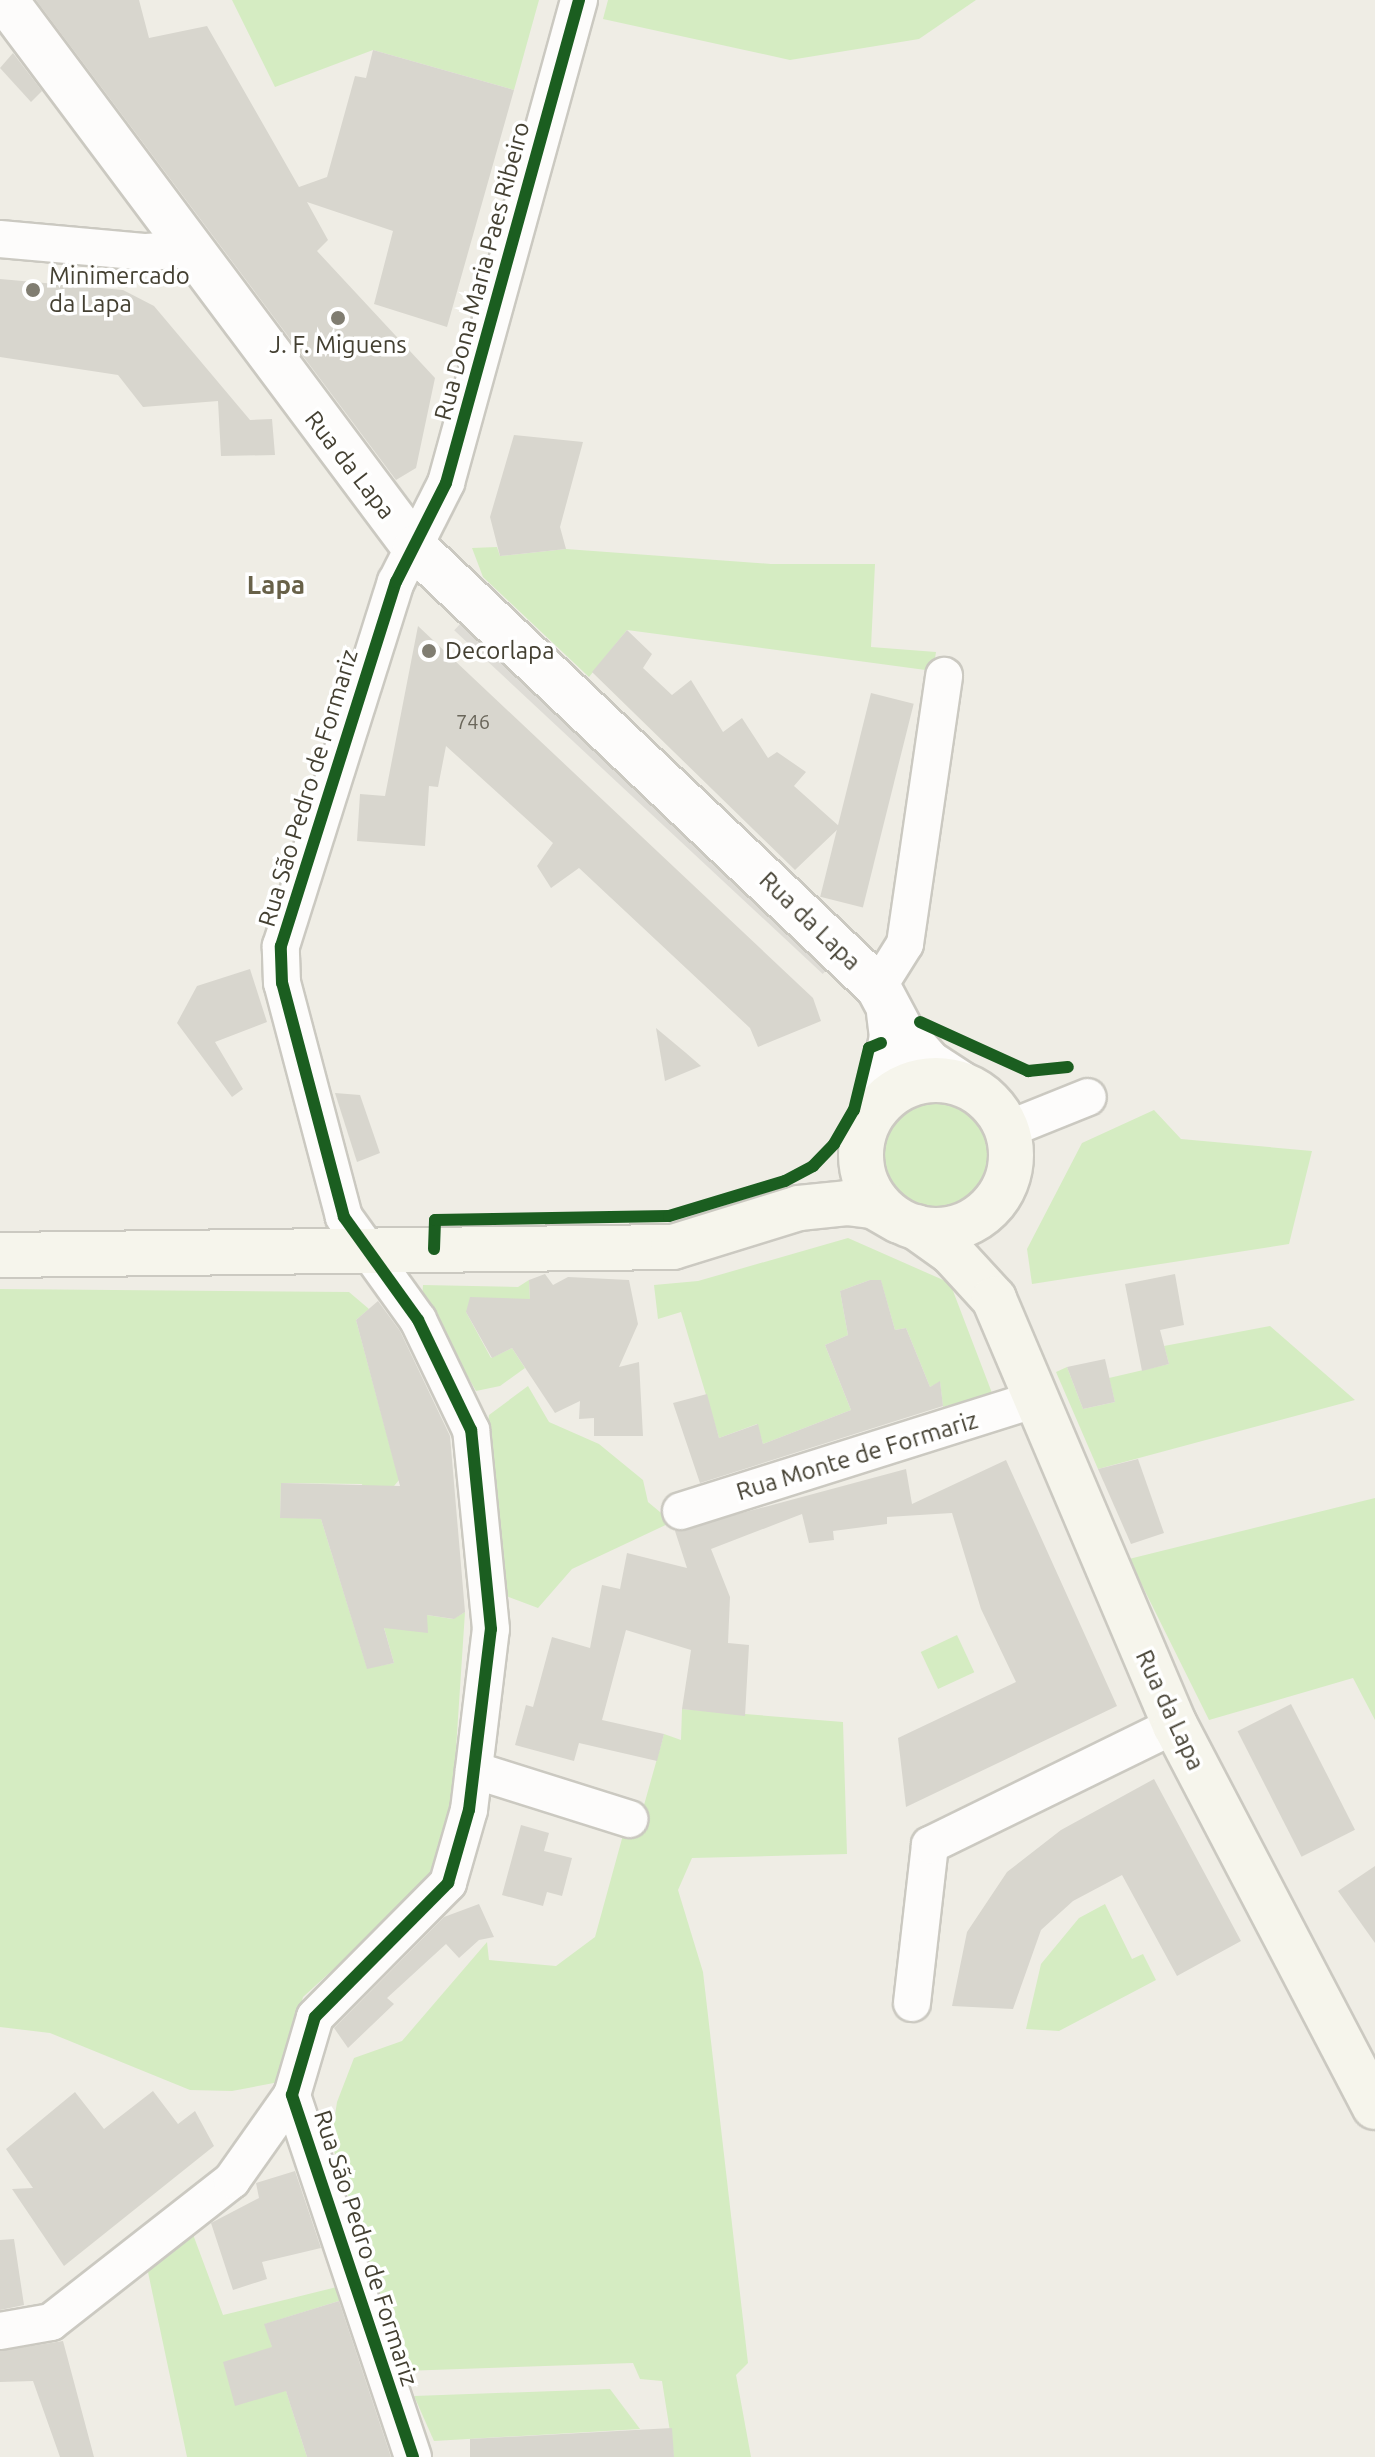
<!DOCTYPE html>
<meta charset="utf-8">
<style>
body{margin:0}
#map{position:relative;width:1375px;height:2457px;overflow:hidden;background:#efede5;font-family:Ubuntu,sans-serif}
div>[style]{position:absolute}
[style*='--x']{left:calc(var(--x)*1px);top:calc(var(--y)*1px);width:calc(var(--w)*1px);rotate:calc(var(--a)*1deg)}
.green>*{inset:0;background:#d5ecc2;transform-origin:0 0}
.round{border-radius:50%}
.parking>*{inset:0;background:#dedcd6;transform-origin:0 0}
.building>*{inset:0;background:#d8d6ce;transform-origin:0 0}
.roads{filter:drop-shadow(2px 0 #cbc9c1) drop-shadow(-2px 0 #cbc9c1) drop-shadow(0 2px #cbc9c1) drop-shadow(0 -2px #cbc9c1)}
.minor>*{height:36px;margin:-18px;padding:0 18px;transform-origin:18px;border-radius:18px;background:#fdfcfb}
.tertiary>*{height:44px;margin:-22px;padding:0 22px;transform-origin:22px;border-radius:22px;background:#fdfcfb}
.secondary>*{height:44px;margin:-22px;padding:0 22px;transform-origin:22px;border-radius:22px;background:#f6f5ec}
.secondary>.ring{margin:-22px;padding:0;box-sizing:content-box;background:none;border:44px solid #f6f5ec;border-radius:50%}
.cycleway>*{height:12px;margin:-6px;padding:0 6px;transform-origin:6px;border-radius:6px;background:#1b5e20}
.dots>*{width:22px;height:22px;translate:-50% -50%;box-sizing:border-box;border:4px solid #fff;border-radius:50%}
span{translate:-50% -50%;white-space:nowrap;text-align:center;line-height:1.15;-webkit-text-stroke:7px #fff;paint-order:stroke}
.number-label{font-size:20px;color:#6a665a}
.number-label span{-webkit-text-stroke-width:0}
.street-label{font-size:24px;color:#444032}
.poi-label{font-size:24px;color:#444032}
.left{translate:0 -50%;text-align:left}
.neighbourhood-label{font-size:26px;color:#686148;font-weight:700}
</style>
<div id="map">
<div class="green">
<div style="clip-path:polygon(232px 0,539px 0,514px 90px,373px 50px,275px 87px)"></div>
<div style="clip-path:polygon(608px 0,976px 0,919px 39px,790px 60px,603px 19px)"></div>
<div style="clip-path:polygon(497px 547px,500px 556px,566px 549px,771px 564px,875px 564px,871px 647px,936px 652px,933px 671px,627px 630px,589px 677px,483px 577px,472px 548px)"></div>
<div class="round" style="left:880px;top:1096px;width:114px;height:114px"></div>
<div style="clip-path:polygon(1154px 1110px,1181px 1139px,1312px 1151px,1289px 1244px,1032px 1284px,1027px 1249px,1082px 1143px)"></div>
<div style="clip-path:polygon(848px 1238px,950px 1283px,992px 1393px,943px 1407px,940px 1382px,930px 1387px,906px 1328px,895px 1330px,881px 1281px,870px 1280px,840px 1291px,848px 1335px,825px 1345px,851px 1410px,763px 1444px,757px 1424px,719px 1438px,681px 1312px,658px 1319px,654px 1285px,698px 1281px)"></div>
<div style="clip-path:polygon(529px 1280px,530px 1299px,466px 1312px,491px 1358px,512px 1348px,525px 1368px,500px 1386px,476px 1391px,422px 1297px,423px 1285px,518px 1287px)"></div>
<div style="clip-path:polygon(0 1289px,349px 1292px,369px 1309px,356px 1320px,399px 1480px,367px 1519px,362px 1484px,281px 1483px,280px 1517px,321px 1519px,367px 1668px,394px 1663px,370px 1578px,427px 1615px,453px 1619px,465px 1612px,451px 1825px,430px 1881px,303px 1997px,279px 2082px,232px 2091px,190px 2090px,50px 2033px,0 2027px)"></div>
<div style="clip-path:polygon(1270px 1326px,1355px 1400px,1098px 1469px,1056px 1372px,1067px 1367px,1083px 1409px,1115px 1402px,1109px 1378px,1169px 1364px,1164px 1346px)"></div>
<div style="clip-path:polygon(528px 1386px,549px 1422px,599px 1444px,643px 1480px,648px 1502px,672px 1522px,572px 1569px,538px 1608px,501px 1594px,486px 1439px,489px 1415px)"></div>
<div style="clip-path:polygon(1375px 1498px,1375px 1720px,1353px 1678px,1209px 1720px,1129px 1559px)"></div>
<div style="left:957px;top:1635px;width:41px;height:40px;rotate:65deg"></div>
<div style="clip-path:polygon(682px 1709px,843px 1722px,847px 1854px,692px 1858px,678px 1890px,703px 1972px,748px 2363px,736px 2375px,751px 2457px,674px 2457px,662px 2381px,640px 2379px,633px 2363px,403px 2371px,331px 2141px,337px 2102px,354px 2058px,402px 2041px,487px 1942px,489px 1960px,556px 1966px,595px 1937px,623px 1835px,635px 1837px,664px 1734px,681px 1740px)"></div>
<div style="clip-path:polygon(1105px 1904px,1132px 1959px,1143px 1954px,1156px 1980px,1059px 2031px,1026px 2029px,1041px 1964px,1079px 1918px)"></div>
<div style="clip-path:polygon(191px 2229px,223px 2315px,345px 2285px,342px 2300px,265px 2324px,307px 2457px,187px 2457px,148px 2272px)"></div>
<div style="clip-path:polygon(610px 2389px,640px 2429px,434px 2441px,414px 2396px)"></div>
</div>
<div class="parking">
<div style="left:461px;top:623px;width:504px;height:10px;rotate:43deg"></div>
</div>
<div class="building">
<div style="clip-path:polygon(36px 0,139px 0,149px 38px,207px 26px,299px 187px,327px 177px,355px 76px,366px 78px,373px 50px,514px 90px,447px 327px,374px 304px,393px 231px,307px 202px,328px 240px,317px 251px,435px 378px,416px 468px,396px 480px)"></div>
<div style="clip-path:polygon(13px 53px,42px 91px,31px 102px,0 68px)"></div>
<div style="clip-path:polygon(0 279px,123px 290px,154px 306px,250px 420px,272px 419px,275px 455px,221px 456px,218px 401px,143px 407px,118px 375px,0 357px)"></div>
<div style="clip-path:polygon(514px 435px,583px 442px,560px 527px,566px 549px,500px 556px,490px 517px)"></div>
<div style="clip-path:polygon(418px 626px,813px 998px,821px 1021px,758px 1047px,750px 1028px,579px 868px,551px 888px,537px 866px,553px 843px,446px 746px,438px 787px,429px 786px,425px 846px,357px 841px,360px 794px,385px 796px)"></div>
<div style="clip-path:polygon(627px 630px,652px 654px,643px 668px,672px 695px,691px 680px,723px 732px,742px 718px,768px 758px,777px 752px,806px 772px,794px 786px,840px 827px,795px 870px,592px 672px)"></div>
<div style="left:871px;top:693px;width:44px;height:210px;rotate:14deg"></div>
<div style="clip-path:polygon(250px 969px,267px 1022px,215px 1042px,243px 1089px,232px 1097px,177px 1023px,197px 986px)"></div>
<div style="clip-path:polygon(656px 1028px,686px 1053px,701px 1066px,665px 1081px)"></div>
<div style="clip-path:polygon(335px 1093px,360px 1095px,380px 1153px,357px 1162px)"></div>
<div style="clip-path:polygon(545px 1274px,553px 1285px,568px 1277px,629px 1280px,638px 1324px,619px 1367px,639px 1362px,643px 1436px,594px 1436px,594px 1418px,579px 1419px,580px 1401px,555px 1413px,512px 1348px,492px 1358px,466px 1312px,470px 1297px,530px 1299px,529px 1280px)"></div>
<div style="clip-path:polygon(1175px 1274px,1184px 1325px,1160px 1330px,1169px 1364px,1142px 1371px,1125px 1284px)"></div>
<div style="clip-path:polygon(870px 1280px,881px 1280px,895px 1330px,906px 1328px,930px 1387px,940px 1381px,943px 1406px,700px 1483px,673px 1403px,707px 1394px,719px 1438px,758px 1424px,763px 1444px,851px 1410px,825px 1345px,848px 1335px,840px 1291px)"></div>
<div style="clip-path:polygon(378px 1301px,400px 1331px,450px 1436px,465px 1612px,454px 1619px,427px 1615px,428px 1633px,384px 1628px,394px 1663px,367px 1669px,321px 1519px,280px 1518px,281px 1483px,400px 1486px,356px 1320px)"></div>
<div style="clip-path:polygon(1105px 1359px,1115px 1402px,1083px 1409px,1067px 1367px)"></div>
<div style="clip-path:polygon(1138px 1459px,1164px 1533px,1131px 1544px,1098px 1469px)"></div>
<div style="clip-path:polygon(1006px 1460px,1117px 1706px,906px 1807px,898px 1738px,1016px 1682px,981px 1609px,952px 1513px,887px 1517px,887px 1524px,833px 1531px,834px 1540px,809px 1543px,802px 1514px,711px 1549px,730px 1597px,728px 1643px,749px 1645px,745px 1716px,682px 1709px,691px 1650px,626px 1630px,602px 1720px,664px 1734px,657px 1761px,579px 1743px,574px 1761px,515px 1745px,526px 1705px,533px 1707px,552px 1637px,590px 1648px,602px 1585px,620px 1589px,627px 1553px,687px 1568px,675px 1531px,906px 1469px,912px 1504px)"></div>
<div style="left:1291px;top:1704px;width:141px;height:60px;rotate:63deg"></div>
<div style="clip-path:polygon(1154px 1779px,1241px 1941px,1177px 1976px,1122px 1875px,1073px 1901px,1041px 1930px,1013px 2009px,952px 2006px,967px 1932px,1007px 1872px,1061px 1830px)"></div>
<div style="clip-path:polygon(521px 1825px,549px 1833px,544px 1851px,572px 1858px,562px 1896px,547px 1892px,543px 1906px,502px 1895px)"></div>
<div style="clip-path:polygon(1375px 1866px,1375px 1943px,1338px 1891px)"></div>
<div style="clip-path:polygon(479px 1904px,494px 1937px,479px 1940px,459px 1958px,446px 1944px,387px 1998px,394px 2004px,348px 2048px,334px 2028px,444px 1917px)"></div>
<div style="clip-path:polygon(153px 2091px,178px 2124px,195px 2111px,214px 2146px,64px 2266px,12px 2189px,33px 2188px,6px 2149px,75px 2092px,104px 2129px)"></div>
<div style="clip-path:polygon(295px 2171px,321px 2248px,262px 2262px,267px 2279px,233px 2290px,211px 2223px,259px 2198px,256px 2183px)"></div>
<div style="clip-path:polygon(14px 2239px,24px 2305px,0 2310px,0 2240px)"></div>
<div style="clip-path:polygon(339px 2301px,391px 2457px,307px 2457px,286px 2391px,235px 2406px,223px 2362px,272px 2347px,264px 2324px)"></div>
<div style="clip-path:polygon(63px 2341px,94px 2457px,60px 2457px,33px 2381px,0 2382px,0 2351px)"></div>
<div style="clip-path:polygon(672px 2428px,674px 2457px,470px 2457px,470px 2439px)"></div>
</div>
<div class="roads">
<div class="minor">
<div style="--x:0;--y:239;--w:147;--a:5.1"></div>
<div style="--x:146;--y:252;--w:46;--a:-3.7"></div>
<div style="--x:878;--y:987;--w:51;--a:-57.9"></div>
<div style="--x:905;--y:944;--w:271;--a:-81.7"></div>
<div style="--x:1006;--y:1130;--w:88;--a:-21.9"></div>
<div style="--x:681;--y:1511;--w:369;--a:-17.5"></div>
<div style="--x:474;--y:1770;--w:163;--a:17.5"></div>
<div style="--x:912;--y:2003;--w:159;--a:-83.5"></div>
<div style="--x:930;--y:1845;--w:273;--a:-26.1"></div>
<div style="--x:0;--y:2331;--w:52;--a:-10"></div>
<div style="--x:51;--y:2322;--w:230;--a:-38.1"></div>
<div style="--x:232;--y:2180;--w:104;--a:-54.8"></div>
<div style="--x:413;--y:2457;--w:382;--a:-108.5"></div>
<div style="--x:292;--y:2095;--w:81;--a:-73.6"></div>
<div style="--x:315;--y:2017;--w:189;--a:-45.2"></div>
<div style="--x:448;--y:1883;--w:76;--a:-74"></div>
<div style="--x:469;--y:1810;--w:182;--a:-83.1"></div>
<div style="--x:491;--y:1629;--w:200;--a:-95.7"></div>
<div style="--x:471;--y:1430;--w:122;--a:-115.7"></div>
<div style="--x:418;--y:1320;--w:127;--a:-125.7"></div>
<div style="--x:344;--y:1217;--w:242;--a:-104.8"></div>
<div style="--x:282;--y:983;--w:37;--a:-92"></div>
<div style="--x:281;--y:946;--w:382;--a:-72.5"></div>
<div style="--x:396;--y:582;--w:111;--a:-63.2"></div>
<div style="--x:446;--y:483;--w:501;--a:-74.6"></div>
</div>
<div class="tertiary">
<div style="--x:5;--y:0;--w:684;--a:53.2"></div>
<div style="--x:415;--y:548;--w:638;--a:43.48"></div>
<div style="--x:878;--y:987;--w:51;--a:61.9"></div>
<div style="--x:902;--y:1032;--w:41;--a:48.9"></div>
<div style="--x:929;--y:1063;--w:37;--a:33"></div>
<div style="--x:876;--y:1108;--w:73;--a:-77.3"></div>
<div style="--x:892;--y:1037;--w:24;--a:-97"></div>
</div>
<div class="secondary">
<div class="ring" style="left:861px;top:1080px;width:106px;height:106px"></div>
<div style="--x:916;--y:1227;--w:43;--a:35.5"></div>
<div style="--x:951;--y:1252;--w:64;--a:47.5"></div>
<div style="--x:994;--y:1299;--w:463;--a:67"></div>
<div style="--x:1175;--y:1725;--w:431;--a:62.4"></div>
<div style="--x:0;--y:1255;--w:673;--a:-0.68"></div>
<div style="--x:673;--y:1247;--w:132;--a:-17.2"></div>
<div style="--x:799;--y:1208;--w:48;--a:-5.9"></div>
<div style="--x:847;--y:1203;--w:26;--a:7"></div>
<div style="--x:873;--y:1206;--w:30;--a:30"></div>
</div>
</div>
<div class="cycleway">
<div style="--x:920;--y:1022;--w:119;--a:24.4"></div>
<div style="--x:1028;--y:1071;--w:40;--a:-5.7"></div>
<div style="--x:434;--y:1249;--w:29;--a:-88"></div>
<div style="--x:435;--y:1220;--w:234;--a:-1"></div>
<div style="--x:669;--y:1216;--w:121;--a:-16.8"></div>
<div style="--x:785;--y:1181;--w:32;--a:-28"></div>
<div style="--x:813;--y:1166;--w:30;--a:-46"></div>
<div style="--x:834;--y:1144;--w:39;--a:-60"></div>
<div style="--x:854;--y:1110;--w:64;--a:-76.4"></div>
<div style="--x:869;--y:1048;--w:13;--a:-23"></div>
<div style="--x:413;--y:2457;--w:382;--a:-108.5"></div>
<div style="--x:292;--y:2095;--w:81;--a:-73.6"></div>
<div style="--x:315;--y:2017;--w:189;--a:-45.2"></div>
<div style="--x:448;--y:1883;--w:76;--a:-74"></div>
<div style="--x:469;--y:1810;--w:182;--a:-83.1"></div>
<div style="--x:491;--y:1629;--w:200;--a:-95.7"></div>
<div style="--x:471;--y:1430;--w:122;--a:-115.7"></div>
<div style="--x:418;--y:1320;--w:127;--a:-125.7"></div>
<div style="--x:344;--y:1217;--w:242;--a:-104.8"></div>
<div style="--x:282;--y:983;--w:37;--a:-92"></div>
<div style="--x:281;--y:946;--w:382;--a:-72.5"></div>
<div style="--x:396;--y:582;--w:111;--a:-63.2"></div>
<div style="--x:446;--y:483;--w:501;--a:-74.6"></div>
</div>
<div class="dots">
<div style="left:33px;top:290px;background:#807d71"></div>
<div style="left:338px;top:318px;background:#807d71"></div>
<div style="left:429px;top:651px;background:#807d71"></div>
</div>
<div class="number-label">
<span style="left:473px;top:721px">746</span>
</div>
<div class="street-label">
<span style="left:482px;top:271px;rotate:-75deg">Rua Dona Maria Paes Ribeiro</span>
<span style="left:350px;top:465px;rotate:52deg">Rua da Lapa</span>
<span style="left:308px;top:788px;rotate:-73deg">Rua São Pedro de Formariz</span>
<span style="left:810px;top:921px;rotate:44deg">Rua da Lapa</span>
<span style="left:857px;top:1456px;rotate:-17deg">Rua Monte de Formariz</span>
<span style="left:1170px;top:1710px;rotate:65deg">Rua da Lapa</span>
<span style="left:366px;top:2248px;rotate:72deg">Rua São Pedro de Formariz</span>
</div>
<div class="poi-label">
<span class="left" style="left:49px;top:290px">Minimercado<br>da Lapa</span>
<span style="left:338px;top:345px">J. F. Miguens</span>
<span class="left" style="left:445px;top:651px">Decorlapa</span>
</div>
<div class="neighbourhood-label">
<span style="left:276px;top:585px">Lapa</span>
</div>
</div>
